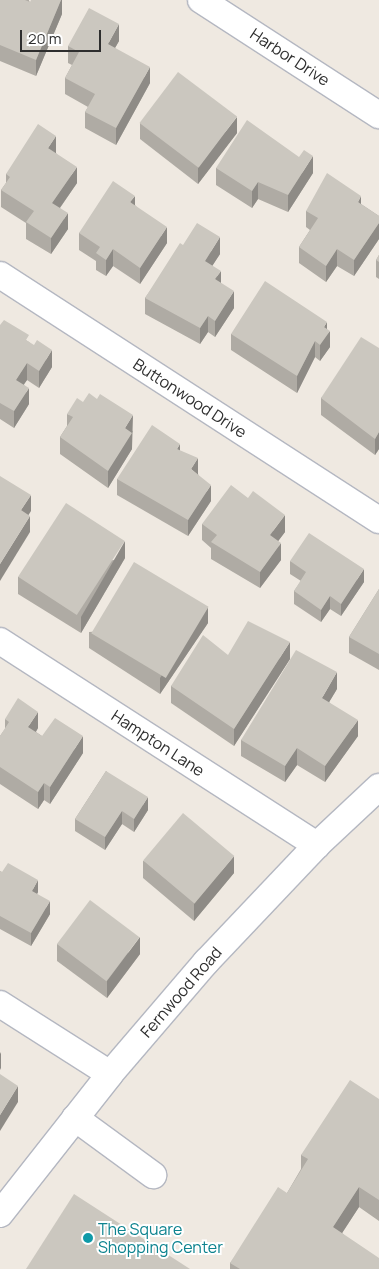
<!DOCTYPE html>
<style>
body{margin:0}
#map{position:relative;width:379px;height:1269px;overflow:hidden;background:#efe9e1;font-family:Manrope,sans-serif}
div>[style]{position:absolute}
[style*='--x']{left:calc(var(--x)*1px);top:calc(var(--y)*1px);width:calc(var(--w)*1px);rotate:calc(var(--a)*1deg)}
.roads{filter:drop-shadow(1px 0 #b4b7c1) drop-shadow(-1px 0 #b4b7c1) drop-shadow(0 1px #b4b7c1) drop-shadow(0 -1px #b4b7c1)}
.minor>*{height:26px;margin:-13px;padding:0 13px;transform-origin:13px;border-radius:13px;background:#fff}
.wall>*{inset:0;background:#afaba4}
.shaded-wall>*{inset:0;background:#8e8b86}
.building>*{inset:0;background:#cbc7bf;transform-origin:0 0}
.dots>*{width:14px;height:14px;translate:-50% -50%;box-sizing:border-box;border:2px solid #fff;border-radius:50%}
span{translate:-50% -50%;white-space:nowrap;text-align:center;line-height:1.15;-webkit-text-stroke:4px #fff;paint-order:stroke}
.street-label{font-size:16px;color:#2e2e2e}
.culture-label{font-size:16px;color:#0d838f}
.left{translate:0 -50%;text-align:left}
.scale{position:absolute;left:20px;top:30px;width:81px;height:22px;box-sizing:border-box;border:2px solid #2e2e2e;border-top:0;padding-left:6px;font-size:15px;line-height:18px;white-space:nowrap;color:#2e2e2e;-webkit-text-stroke:4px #fff;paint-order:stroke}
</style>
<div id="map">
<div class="roads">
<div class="minor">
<div style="--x:201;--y:0;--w:212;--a:32.9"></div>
<div style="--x:0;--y:275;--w:451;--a:32.9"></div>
<div style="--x:0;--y:641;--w:377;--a:32.8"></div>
<div style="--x:0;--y:1004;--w:130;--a:32.5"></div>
<div style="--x:75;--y:1118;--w:97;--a:36.2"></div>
<div style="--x:0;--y:1214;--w:178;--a:-51.8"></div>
<div style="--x:110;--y:1074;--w:148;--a:-49.4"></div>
<div style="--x:206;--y:962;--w:161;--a:-46.5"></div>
<div style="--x:317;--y:845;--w:85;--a:-43.1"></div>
</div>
</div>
<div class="wall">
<div style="clip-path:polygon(0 0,29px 0,29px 1px,30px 2px,62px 0,62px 14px,36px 76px,0 61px)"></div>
<div style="clip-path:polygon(119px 41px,115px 48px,150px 83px,116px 145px,85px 128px,85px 112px,88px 107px,65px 94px,65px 78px,72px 65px,68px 63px,68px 46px)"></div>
<div style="clip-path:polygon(140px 123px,237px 133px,198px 184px,140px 139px)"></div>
<div style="clip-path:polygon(56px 153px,77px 183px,60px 208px,68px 229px,51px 254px,26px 239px,26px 223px,1px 207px,1px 190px,6px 183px,6px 174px)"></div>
<div style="clip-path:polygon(216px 168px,313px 173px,288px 212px,258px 199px,252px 208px,216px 185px)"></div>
<div style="clip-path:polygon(361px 204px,379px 216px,379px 239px,354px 276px,337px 266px,326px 282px,299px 263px,299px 247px,310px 230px,306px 227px,306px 211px)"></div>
<div style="clip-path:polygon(135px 205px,167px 243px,140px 284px,113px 266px,106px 276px,96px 270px,96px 261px,79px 250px,79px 233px)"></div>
<div style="clip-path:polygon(183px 245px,220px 254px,212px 266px,234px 308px,215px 337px,208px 332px,200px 344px,145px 314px,145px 298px)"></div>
<div style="clip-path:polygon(379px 255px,379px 279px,376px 277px,376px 260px)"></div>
<div style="clip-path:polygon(0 325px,29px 342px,52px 367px,39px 388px,27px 380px,24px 384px,29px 404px,14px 428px,0 419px)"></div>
<div style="clip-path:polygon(327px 329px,330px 347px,320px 361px,315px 357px,297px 393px,231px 350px,231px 334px)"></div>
<div style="clip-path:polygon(379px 348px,379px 449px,375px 455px,321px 415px,321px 398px)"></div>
<div style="clip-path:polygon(67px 414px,133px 431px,132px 433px,132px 449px,108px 488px,60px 454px,60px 437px,67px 426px)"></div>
<div style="clip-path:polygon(198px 474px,211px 501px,188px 536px,117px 495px,117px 479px)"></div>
<div style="clip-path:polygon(202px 524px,285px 532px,278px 541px,281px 560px,260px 588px,211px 559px,211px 548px,202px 540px)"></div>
<div style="clip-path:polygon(125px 558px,81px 633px,18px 594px,18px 577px)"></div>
<div style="clip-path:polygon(290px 561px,364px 582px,341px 616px,330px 609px,321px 622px,294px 604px,294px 591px,301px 581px,290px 574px)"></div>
<div style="clip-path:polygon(379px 589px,379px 670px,349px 653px,349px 637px)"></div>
<div style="clip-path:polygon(208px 623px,160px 694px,89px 648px,89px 632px)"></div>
<div style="clip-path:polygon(228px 655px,290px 659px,234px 746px,171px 703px,171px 686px)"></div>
<div style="clip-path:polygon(337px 689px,329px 702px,358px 736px,325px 782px,297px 765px,285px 782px,241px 756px,241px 740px)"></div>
<div style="clip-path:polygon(5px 719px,38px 728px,36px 732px,42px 736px,83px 753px,50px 804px,44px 800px,38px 809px,0 784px,0 736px,5px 729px)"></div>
<div style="clip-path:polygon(106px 771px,148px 810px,134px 832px,122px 824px,105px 850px,75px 831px,75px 819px)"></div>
<div style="clip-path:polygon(143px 861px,234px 873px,194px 921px,143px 878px)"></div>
<div style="clip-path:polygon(0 871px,38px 892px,37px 894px,50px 914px,31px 946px,0 929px)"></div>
<div style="clip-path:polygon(57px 944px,140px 954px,107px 998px,57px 961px)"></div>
<div style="clip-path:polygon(379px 1099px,379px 1221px,359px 1207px,342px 1233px,379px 1269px,230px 1269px,230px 1263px,287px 1193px,301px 1169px,301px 1155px)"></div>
</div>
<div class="shaded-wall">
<div style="clip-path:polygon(61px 0,62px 0,62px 14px,36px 76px,36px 60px)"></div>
<div style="clip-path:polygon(119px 24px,119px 41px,108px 60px,108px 44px)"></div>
<div style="clip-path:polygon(150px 67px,150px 83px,116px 145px,116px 128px)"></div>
<div style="clip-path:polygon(237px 117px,237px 133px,198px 184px,198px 167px)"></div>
<div style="clip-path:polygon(56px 136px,56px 153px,48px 165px,48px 148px)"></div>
<div style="clip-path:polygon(313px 156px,313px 173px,288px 212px,288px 195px)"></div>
<div style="clip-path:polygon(77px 167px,77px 183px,52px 219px,52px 203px)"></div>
<div style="clip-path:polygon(258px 182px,258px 199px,252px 208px,252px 191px)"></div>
<div style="clip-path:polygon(135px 196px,135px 212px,130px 202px)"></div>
<div style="clip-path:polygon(361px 196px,361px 213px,358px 202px)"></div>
<div style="clip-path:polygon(68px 213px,68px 229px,51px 254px,51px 238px)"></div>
<div style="clip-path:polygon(379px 223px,379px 239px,354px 276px,354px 260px)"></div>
<div style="clip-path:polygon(167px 227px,167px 243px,140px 284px,140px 268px)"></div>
<div style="clip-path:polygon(220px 237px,220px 254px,205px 277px,205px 261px)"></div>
<div style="clip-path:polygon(113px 249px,113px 266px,106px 276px,106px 260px)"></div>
<div style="clip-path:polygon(337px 249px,337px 266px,326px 282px,326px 266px)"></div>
<div style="clip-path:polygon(221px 271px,221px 288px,215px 279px)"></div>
<div style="clip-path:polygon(234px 291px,234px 308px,215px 337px,215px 321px)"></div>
<div style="clip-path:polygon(208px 316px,208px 332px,200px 344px,200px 328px)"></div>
<div style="clip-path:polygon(327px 322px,327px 334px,330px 331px,330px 347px,320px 361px,320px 345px,324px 327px)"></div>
<div style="clip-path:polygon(315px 341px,315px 357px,297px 393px,297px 376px)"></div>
<div style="clip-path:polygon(52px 350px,52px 367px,39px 388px,39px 371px)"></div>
<div style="clip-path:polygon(27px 363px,27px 380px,16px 396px,16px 380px)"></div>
<div style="clip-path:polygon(29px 388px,29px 404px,14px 428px,14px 411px)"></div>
<div style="clip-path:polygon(133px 415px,132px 449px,108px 488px,108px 471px,125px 428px)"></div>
<div style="clip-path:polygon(379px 432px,379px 449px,375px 455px,375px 439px)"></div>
<div style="clip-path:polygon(180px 444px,180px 461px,177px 449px)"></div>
<div style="clip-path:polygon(198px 458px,198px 475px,191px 469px)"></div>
<div style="clip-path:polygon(211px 485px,211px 501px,188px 536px,188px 520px)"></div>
<div style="clip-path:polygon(31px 495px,31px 511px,21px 527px,21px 510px)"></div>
<div style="clip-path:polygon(285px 515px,285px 532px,270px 552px,270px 535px)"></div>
<div style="clip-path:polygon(30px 516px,30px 532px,0 581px,0 564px)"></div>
<div style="clip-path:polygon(125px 541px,125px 558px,81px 633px,81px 617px)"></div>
<div style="clip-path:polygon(281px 543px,281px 560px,260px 588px,260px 572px)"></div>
<div style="clip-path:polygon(364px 569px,364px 582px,341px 616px,341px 604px)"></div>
<div style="clip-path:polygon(330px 596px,330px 609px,321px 622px,321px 610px)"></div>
<div style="clip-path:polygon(208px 607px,208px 623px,160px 694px,160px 678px)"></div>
<div style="clip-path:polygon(290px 642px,290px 659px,234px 746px,234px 729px)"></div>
<div style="clip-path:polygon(337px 672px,337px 689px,322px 714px,322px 698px)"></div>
<div style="clip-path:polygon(38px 712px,38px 728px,28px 744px,28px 727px)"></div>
<div style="clip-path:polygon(358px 720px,358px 736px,325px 782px,325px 766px)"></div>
<div style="clip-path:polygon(83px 736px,83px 753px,50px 804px,50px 787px)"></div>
<div style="clip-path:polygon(297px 748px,297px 765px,285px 782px,285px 766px)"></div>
<div style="clip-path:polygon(44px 783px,44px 800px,38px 809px,38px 792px)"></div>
<div style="clip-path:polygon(148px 797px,148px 810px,134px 832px,134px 819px)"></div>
<div style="clip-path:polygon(122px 811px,122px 824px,105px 850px,105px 837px)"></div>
<div style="clip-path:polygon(234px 856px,234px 873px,194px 921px,194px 904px)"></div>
<div style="clip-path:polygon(38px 880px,38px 892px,32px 904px,32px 891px)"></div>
<div style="clip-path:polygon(50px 901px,50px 914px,31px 946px,31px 933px)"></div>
<div style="clip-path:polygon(140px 937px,140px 954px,107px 998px,107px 981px)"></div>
<div style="clip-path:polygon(1px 1052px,1px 1068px,0 1070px,0 1054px)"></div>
<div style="clip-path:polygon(18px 1086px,18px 1102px,0 1131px,0 1115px)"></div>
<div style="clip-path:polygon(359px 1187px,359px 1207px,333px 1247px,333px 1227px)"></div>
</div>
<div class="building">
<div style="clip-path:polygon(0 0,25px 0,30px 2px,31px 0,61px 0,36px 60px,0 45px)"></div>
<div style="clip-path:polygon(89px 8px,119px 24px,108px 44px,150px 67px,116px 128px,85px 112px,95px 94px,65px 78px,79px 52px,68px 46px)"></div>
<div style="left:178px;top:72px;width:74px;height:64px;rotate:37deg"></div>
<div style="clip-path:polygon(247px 120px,299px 157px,304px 150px,313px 156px,288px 195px,258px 182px,252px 191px,216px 168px)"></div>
<div style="clip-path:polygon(38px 124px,56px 136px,48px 148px,77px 167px,52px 203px,68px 213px,51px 238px,26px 222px,34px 211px,1px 190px,10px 177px,6px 174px)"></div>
<div style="clip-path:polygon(327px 173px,361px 196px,358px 202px,379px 216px,379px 223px,354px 260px,337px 249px,326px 266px,299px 247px,318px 218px,306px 211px)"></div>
<div style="clip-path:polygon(113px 181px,135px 196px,130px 202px,167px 227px,140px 268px,113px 249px,106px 260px,96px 253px,100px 247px,79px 233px)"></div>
<div style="clip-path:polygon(197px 223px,220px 237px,205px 261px,221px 271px,215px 279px,234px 291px,215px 321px,208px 316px,200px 328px,145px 298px,180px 243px,183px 245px)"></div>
<div style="clip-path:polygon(379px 255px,379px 262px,376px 260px)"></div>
<div style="clip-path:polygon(265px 281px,327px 322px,324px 327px,330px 331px,320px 345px,315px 341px,297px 376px,231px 334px)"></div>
<div style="clip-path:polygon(4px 320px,29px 335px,26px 340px,34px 345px,37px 340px,52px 350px,39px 371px,27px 363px,16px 380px,29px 388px,14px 411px,0 403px,0 325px)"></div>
<div style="clip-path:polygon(361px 337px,379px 348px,379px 432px,375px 439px,321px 398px)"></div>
<div style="clip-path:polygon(89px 393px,97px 399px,100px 394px,133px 415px,125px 428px,132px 433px,108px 471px,60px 437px,73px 417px,67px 414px,77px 398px,83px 402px)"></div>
<div style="clip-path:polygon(152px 425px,180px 444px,177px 449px,198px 458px,191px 469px,211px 485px,188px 520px,117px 479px)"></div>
<div style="clip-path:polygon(0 476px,31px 495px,21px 510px,30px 516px,0 564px)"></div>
<div style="clip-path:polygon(231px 485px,248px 498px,253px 491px,285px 515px,270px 535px,281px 543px,260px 572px,211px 542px,217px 535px,202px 524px)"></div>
<div style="left:66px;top:503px;width:70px;height:88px;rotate:33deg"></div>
<div style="clip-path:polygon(309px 533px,364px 569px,341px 604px,330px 596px,321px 610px,294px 591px,306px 572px,290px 561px)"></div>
<div style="left:134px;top:562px;width:87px;height:83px;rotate:31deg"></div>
<div style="clip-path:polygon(379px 589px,379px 654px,349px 637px)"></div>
<div style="clip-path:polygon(248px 621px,290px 642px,234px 729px,171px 686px,203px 635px,228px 655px)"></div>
<div style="clip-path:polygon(296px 650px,337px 672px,322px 698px,358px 720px,325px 766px,297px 748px,285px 766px,241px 740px)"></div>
<div style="clip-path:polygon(18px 698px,38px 712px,28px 727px,42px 736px,55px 718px,83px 736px,50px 787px,44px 783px,38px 792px,0 767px,0 736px,9px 722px,5px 719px)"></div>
<div style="clip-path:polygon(106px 771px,148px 797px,134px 819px,122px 811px,105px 837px,75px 819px)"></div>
<div style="left:183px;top:813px;width:67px;height:62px;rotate:40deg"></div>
<div style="clip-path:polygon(8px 863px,38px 880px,32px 891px,50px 901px,31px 933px,0 916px,0 871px,2px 872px)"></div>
<div style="left:90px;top:900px;width:62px;height:55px;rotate:37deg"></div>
<div style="clip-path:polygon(0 1074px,18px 1086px,0 1115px)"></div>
<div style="clip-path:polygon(350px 1080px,379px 1099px,379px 1200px,359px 1187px,333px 1227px,379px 1258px,379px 1269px,240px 1269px,230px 1263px,278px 1187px,287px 1193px,308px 1159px,301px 1155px)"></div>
<div style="clip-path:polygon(74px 1194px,190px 1269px,26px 1269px)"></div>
</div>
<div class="dots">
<div style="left:88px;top:1238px;background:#0f9aa8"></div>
</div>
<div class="street-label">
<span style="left:290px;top:57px;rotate:33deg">Harbor Drive</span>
<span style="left:190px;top:398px;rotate:33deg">Buttonwood Drive</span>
<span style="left:158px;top:743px;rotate:33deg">Hampton Lane</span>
<span style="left:181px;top:992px;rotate:-49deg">Fernwood Road</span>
</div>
<div class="culture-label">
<span class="left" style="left:98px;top:1238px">The Square<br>Shopping Center</span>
</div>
<div class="scale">20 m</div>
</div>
